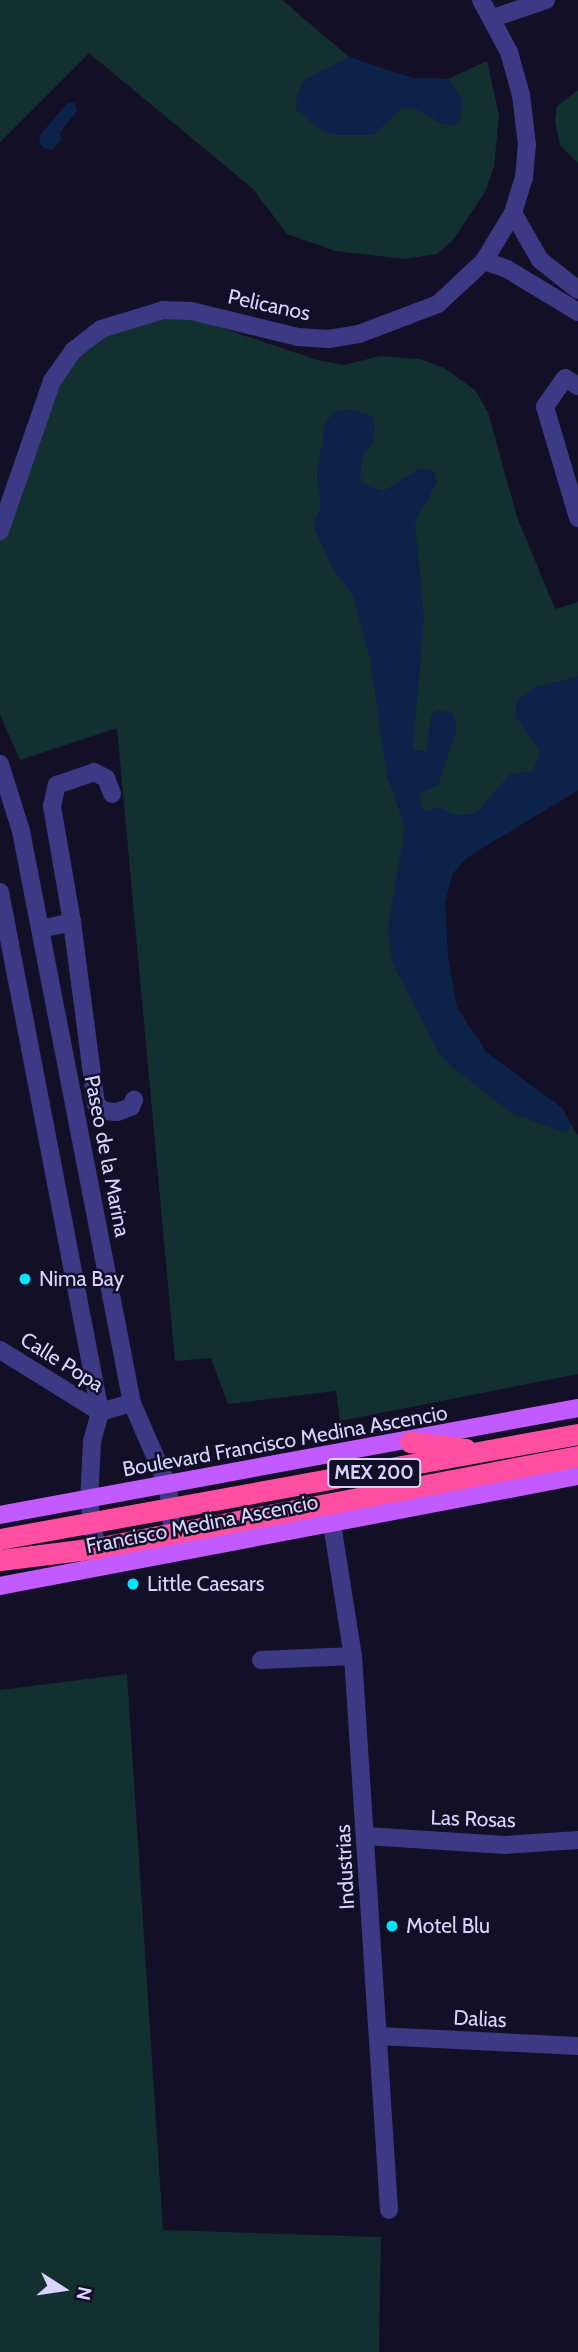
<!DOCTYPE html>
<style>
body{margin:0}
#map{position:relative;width:578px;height:2352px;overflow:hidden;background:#130f26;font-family:Cabin,sans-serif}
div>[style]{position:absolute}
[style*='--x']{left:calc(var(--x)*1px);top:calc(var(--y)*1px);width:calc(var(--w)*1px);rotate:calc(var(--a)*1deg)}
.green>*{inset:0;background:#12302f}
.water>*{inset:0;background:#0c2248}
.minor>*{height:18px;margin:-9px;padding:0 9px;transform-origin:9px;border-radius:9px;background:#3d3a85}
.major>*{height:18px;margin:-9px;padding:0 9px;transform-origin:9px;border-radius:9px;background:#c25bff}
.highway>*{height:21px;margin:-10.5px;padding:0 10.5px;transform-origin:10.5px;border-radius:10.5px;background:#ff4fa3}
.dots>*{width:19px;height:19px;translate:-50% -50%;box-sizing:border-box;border:4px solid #130f26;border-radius:50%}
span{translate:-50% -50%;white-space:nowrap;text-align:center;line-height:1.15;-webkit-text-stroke:5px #130f26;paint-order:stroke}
.shield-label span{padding:2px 5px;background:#130f26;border:2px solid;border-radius:5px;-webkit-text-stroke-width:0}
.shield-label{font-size:19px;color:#d9d4ff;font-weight:700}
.street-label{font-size:21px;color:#d9d4ff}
.poi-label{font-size:21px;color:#d9d4ff}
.left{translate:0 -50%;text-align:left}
.north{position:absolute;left:28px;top:2254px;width:70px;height:70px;-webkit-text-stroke:5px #130f26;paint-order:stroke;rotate:102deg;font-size:19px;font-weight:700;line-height:28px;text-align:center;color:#d9d4ff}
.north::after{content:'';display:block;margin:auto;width:24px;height:32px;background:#d9d4ff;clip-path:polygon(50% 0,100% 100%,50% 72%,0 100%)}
</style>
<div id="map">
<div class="green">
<div style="clip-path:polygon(0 0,282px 0,349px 57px,383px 70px,413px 78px,448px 79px,487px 61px,499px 115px,494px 167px,485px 192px,453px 240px,437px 254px,404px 259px,335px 251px,287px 234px,253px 189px,89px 53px,0 142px)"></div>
<div style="clip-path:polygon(578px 90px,578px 163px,560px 145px,555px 121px,557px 106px)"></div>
<div style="clip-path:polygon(159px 313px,198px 320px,317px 360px,344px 365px,380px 356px,420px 359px,444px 368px,475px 390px,488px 412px,517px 517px,555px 609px,578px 602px,578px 790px,466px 858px,452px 874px,445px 902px,448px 960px,457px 1008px,487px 1053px,562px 1108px,578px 1136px,578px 1374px,340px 1421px,336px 1391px,228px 1404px,211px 1358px,175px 1361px,117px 728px,20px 760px,0 715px,0 537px,52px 392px,80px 353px,119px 324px)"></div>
<div style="clip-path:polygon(127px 1674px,163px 2230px,381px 2237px,379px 2352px,0 2352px,0 1690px)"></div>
</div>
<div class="water">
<div style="clip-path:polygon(349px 57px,412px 78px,448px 79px,463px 100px,460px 120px,452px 126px,440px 123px,412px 107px,401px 109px,373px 135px,335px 135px,320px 130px,296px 109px,297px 94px,305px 79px)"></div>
<div style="clip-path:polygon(67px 103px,75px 103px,77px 111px,60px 132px,61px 140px,52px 150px,44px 148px,39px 143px,41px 134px)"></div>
<div style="clip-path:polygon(346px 409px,371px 415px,375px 428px,373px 443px,362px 457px,360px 480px,372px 488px,385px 490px,421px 468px,434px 472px,437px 482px,415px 522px,424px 617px,413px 749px,426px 752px,431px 716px,437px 710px,453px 713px,457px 728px,438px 785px,419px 794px,424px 811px,440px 807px,454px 815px,475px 814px,510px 774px,533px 771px,540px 751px,515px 716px,517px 701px,533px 688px,578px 676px,578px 790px,466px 858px,452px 874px,445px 902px,448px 960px,457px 1008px,487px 1053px,562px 1108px,571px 1125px,566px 1133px,513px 1114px,453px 1068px,438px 1052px,392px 962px,388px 928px,405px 827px,387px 776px,370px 660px,353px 596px,332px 567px,313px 526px,321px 506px,317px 472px,325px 424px,333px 413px)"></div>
</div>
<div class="minor">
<div style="--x:493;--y:18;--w:56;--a:-18.8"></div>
<div style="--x:513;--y:213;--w:54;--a:60.1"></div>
<div style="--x:540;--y:260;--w:48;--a:38.3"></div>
<div style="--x:484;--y:261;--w:24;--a:19"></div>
<div style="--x:507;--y:269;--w:83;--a:31.2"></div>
<div style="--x:578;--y:386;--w:15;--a:-148"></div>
<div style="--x:565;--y:378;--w:35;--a:125"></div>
<div style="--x:545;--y:407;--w:116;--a:73.4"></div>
<div style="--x:0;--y:531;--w:159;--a:-70.9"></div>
<div style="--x:52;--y:381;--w:38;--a:-55"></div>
<div style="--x:74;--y:350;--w:34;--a:-38"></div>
<div style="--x:101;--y:329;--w:65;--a:-17"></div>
<div style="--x:163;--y:310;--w:28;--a:2"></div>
<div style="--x:191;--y:311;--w:110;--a:13.7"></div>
<div style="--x:298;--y:337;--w:30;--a:4"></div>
<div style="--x:328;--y:339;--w:31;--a:-9"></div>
<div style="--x:359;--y:334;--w:85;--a:-20.8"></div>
<div style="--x:438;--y:304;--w:63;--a:-43.1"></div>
<div style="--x:484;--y:261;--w:56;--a:-58.9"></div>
<div style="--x:513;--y:213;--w:37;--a:-73"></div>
<div style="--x:524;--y:178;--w:33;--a:-85"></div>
<div style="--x:527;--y:145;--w:50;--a:-96.8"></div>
<div style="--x:521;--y:95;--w:45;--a:-105.6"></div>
<div style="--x:509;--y:52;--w:59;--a:-118.3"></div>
<div style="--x:0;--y:764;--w:70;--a:72.6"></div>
<div style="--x:21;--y:831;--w:583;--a:79.02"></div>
<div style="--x:132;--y:1403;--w:90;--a:66.6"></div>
<div style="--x:168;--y:1486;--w:61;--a:84.4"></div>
<div style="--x:0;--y:892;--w:530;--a:79.11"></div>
<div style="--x:100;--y:1412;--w:31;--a:105"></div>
<div style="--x:92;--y:1442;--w:59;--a:92.9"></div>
<div style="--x:89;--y:1501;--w:60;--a:81.3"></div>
<div style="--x:72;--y:922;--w:184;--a:82.5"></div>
<div style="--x:96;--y:1104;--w:11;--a:41"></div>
<div style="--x:104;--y:1111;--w:13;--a:4"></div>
<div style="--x:117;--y:1112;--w:15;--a:-20"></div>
<div style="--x:131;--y:1107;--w:8;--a:-67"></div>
<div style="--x:40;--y:929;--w:33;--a:-12"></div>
<div style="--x:72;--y:922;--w:118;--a:-99.8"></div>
<div style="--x:52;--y:806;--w:22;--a:-77"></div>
<div style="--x:57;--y:785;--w:39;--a:-19"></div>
<div style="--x:94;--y:772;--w:13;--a:27"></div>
<div style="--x:106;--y:778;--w:17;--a:69"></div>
<div style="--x:0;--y:1350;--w:118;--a:31.8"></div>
<div style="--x:100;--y:1412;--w:33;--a:-16"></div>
<div style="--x:332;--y:1524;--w:134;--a:81"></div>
<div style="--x:353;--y:1656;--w:555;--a:86.28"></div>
<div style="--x:261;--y:1660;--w:92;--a:-2.5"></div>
<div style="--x:366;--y:1836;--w:139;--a:3.7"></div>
<div style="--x:505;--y:1845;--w:73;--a:-3.9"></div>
<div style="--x:379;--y:2036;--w:199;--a:2.9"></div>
</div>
<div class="major">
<div style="--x:0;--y:1515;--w:588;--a:-10.49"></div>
<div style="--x:0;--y:1586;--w:588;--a:-10.78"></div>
</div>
<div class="highway">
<div style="--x:410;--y:1442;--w:56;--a:7.1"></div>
<div style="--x:0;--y:1539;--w:587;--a:-10.3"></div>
<div style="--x:0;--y:1560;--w:97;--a:-7.1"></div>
<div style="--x:96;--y:1548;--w:491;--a:-10.8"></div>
</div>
<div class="dots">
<div style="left:25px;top:1279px;background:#00e5ff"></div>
<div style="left:133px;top:1584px;background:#00e5ff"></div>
<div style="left:392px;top:1926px;background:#00e5ff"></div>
</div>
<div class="shield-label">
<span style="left:374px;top:1473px">MEX 200</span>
</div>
<div class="street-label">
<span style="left:269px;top:305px;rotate:12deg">Pelicanos</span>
<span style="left:107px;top:1156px;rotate:79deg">Paseo de la Marina</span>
<span style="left:62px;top:1362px;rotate:32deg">Calle Popa</span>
<span style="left:285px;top:1441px;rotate:-10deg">Boulevard Francisco Medina Ascencio</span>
<span style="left:202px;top:1524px;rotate:-11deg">Francisco Medina Ascencio</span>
<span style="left:473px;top:1819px;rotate:2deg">Las Rosas</span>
<span style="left:345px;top:1867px;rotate:-93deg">Industrias</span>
<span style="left:480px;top:2019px;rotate:3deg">Dalias</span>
</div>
<div class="poi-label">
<span class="left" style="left:39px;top:1279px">Nima Bay</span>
<span class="left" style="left:147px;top:1584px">Little Caesars</span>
<span class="left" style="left:406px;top:1926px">Motel Blu</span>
</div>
<div class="north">N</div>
</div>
